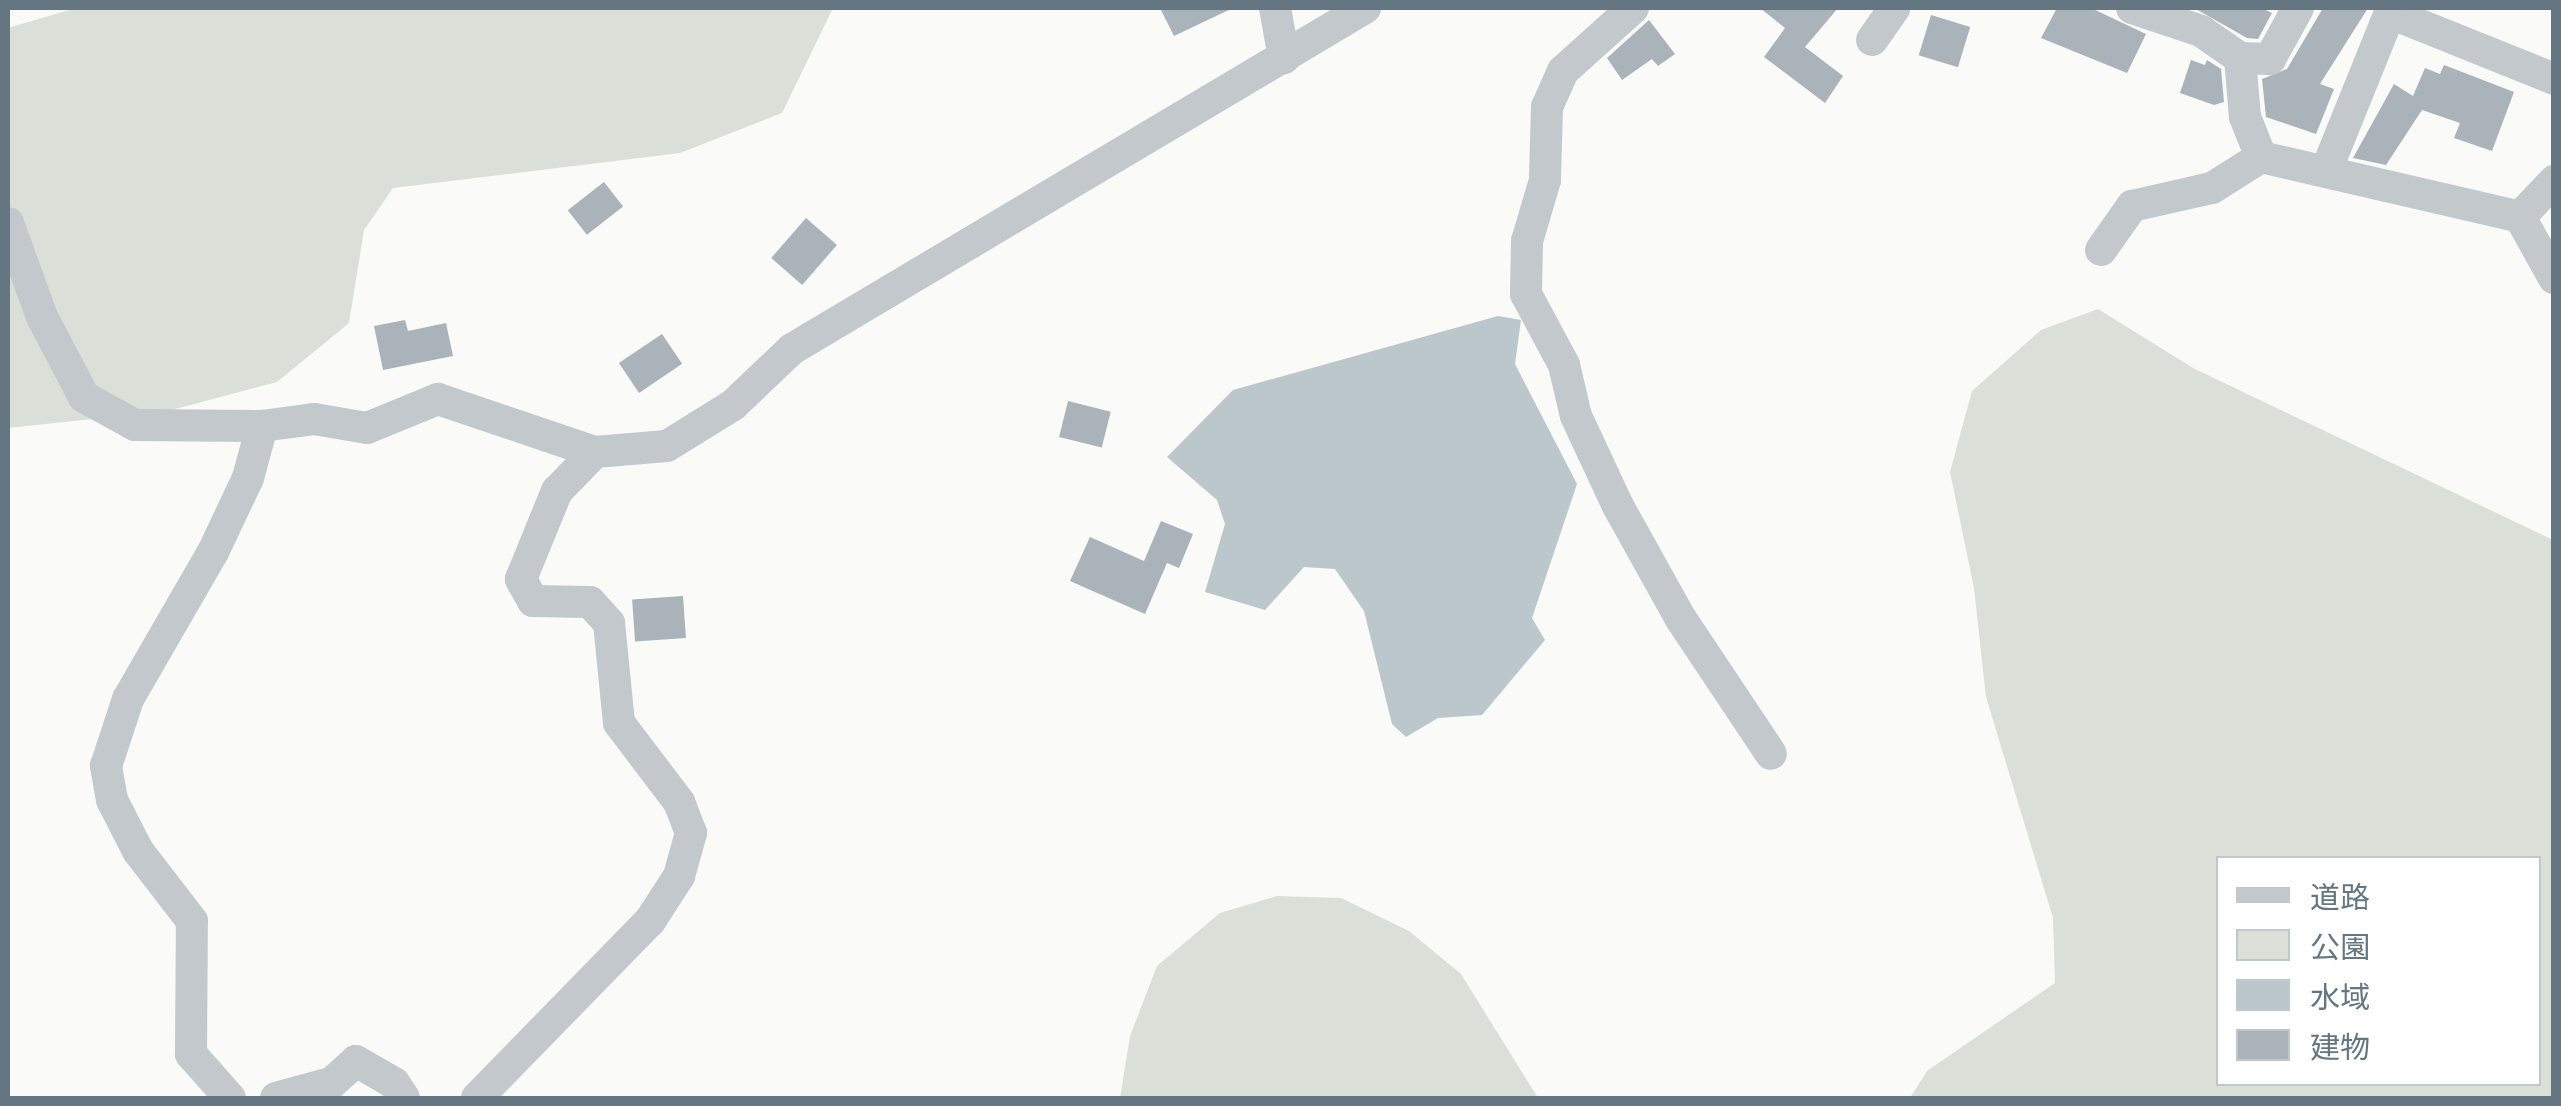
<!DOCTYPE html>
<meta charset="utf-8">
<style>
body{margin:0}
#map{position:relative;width:2561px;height:1106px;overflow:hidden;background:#fafaf8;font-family:Karla,"Noto Sans JP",sans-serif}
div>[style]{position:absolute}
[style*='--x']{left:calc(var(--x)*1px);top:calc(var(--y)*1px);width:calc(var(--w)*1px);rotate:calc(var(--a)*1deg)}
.green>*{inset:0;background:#dadfd7}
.water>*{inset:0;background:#bbc7cb}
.building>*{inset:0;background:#aab3b9;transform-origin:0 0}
.minor>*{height:32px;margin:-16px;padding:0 16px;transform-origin:16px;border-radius:16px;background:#c3c8cc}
span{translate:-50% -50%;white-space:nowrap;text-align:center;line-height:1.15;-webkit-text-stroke:10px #fff;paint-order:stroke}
.frame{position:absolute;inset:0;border:10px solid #657683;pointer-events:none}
.legend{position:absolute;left:2216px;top:856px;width:325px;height:230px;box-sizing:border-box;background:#fff;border:2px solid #c1c8cd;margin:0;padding:12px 18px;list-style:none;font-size:30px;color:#657683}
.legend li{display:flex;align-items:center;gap:20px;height:50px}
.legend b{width:50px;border:2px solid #c1c8cd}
</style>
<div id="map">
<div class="green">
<div style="clip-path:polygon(76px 8px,833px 8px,782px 113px,680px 153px,393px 188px,364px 230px,349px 323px,277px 382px,168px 411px,8px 428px,8px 28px)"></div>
<div style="clip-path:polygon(evenodd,2098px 309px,2193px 368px,2553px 540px,2553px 1098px,1910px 1098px,1927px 1071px,2055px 983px,2053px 918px,1986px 697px,1974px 588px,1950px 472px,1972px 391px,2041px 330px,2098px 309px,2218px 858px,2538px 858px,2538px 1084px,2218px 1084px,2218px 858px)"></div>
<div style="clip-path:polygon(1277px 896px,1341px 898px,1409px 931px,1461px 974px,1538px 1098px,1120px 1098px,1130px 1036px,1157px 966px,1220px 913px)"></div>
</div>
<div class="water">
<div style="clip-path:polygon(1498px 316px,1521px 320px,1515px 364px,1577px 484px,1532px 618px,1545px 640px,1482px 715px,1438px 718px,1406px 737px,1392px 724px,1364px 611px,1335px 569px,1304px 567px,1265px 610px,1205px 592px,1225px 524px,1217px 500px,1167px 457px,1233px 390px)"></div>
</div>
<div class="building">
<div style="clip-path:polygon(1160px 8px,1233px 8px,1174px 36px)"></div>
<div style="clip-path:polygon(1760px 8px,1838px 8px,1805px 47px,1843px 76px,1825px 103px,1764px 57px,1785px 28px)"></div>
<div style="clip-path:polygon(2057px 8px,2091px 8px,2146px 34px,2127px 73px,2041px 38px)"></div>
<div style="clip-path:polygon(2194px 8px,2262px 8px,2272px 13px,2258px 39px,2247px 38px)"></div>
<div style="clip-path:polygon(2323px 8px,2368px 8px,2320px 84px,2334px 89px,2316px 134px,2266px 117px,2262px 79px,2287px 69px)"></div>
<div style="left:1931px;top:15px;width:41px;height:42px;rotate:17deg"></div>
<div style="clip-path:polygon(1649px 20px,1675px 54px,1658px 66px,1652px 59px,1622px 80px,1607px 58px)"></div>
<div style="clip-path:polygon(2191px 60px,2205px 65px,2207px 60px,2221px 69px,2224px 102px,2214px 105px,2180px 93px)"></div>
<div style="clip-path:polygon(2444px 65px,2514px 92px,2492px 151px,2454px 138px,2460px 123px,2422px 110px,2386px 165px,2353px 158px,2394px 84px,2413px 96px,2425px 68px,2440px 74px)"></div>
<div style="left:604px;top:182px;width:31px;height:46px;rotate:52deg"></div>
<div style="left:806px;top:218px;width:41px;height:53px;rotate:41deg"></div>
<div style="clip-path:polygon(405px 320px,408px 331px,446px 323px,453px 356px,383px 370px,374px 326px)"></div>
<div style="left:662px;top:334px;width:36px;height:52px;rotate:56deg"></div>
<div style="left:1068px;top:401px;width:44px;height:37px;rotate:14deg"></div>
<div style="clip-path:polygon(1161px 521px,1193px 534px,1179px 568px,1167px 563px,1145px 614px,1070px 581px,1090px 537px,1144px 561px)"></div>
<div style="left:683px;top:596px;width:42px;height:51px;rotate:86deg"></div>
</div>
<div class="minor">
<div style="--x:1275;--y:8;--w:51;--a:79.8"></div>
<div style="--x:1633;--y:8;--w:94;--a:138"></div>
<div style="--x:1563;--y:71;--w:39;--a:114"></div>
<div style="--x:1547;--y:107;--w:73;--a:91.6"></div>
<div style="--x:1545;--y:180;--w:64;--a:106.4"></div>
<div style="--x:1527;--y:241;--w:53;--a:91.1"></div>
<div style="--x:1526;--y:294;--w:81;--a:61.8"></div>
<div style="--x:1564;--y:365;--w:52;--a:76.8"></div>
<div style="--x:1576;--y:416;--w:99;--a:65"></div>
<div style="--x:1618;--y:506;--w:129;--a:60.9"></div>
<div style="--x:1681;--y:619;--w:162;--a:56.3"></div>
<div style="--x:2132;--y:8;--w:73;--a:18.4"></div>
<div style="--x:2201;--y:31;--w:47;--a:34.7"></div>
<div style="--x:2240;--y:58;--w:59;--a:85.2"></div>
<div style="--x:2245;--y:117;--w:43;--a:68.2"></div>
<div style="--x:2261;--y:157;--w:266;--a:13"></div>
<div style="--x:2520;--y:217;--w:50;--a:-46.6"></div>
<div style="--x:2390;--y:13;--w:177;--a:21.9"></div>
<div style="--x:1872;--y:40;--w:39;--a:-55"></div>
<div style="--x:2240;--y:58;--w:30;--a:2"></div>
<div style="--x:2270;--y:59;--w:58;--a:-61.2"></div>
<div style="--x:2326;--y:171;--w:176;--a:-68"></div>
<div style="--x:2520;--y:217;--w:70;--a:60.9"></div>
<div style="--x:8;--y:223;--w:100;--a:70.1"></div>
<div style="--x:42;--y:317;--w:90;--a:62.3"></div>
<div style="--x:84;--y:397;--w:58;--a:28.8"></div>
<div style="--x:135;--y:425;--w:127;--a:0.5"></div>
<div style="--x:262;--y:426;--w:52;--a:-7.7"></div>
<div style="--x:314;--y:419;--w:54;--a:9.6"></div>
<div style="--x:367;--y:428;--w:77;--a:-22.2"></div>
<div style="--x:438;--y:399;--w:166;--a:18.7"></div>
<div style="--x:595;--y:452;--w:72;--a:-4.8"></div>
<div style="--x:667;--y:446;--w:78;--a:-31.8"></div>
<div style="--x:733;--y:405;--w:81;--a:-43.5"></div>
<div style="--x:792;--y:349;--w:667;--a:-30.76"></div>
<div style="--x:2101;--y:250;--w:54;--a:-54.8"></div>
<div style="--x:2132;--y:206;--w:82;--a:-12.7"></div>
<div style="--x:2212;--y:188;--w:58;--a:-32.3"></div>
<div style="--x:230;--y:1098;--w:59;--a:-131.6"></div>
<div style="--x:191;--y:1054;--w:133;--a:-89.6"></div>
<div style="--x:192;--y:921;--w:88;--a:-127.6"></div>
<div style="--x:138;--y:851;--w:57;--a:-117"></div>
<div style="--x:112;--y:800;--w:35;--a:-100"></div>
<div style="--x:106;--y:766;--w:71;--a:-71.8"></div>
<div style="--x:128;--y:699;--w:170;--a:-60"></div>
<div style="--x:213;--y:552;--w:82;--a:-64.7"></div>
<div style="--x:248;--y:478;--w:54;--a:-74.9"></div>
<div style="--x:276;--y:1098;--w:53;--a:-15.4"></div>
<div style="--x:315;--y:1098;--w:55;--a:-42.1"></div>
<div style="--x:356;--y:1061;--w:44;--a:30.1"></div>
<div style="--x:394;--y:1083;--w:18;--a:56"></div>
<div style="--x:477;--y:1098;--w:248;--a:-45.7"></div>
<div style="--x:650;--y:921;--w:54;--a:-57.2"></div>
<div style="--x:679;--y:876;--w:45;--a:-74.4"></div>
<div style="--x:691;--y:833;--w:33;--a:-111"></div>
<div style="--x:679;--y:802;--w:99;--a:-127.2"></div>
<div style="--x:619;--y:723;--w:100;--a:-95.7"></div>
<div style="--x:609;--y:623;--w:28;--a:-132"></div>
<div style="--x:590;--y:602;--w:57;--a:-179"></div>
<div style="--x:533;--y:601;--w:25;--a:-119"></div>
<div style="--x:521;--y:579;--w:95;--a:-67.8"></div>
<div style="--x:557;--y:491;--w:54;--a:-45.7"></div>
</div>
<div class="frame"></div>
<ul class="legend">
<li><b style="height:12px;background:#c3c8cc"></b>道路</li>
<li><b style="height:28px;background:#dadfd7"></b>公園</li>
<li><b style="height:28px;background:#bbc7cb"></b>水域</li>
<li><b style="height:28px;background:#aab3b9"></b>建物</li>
</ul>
</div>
